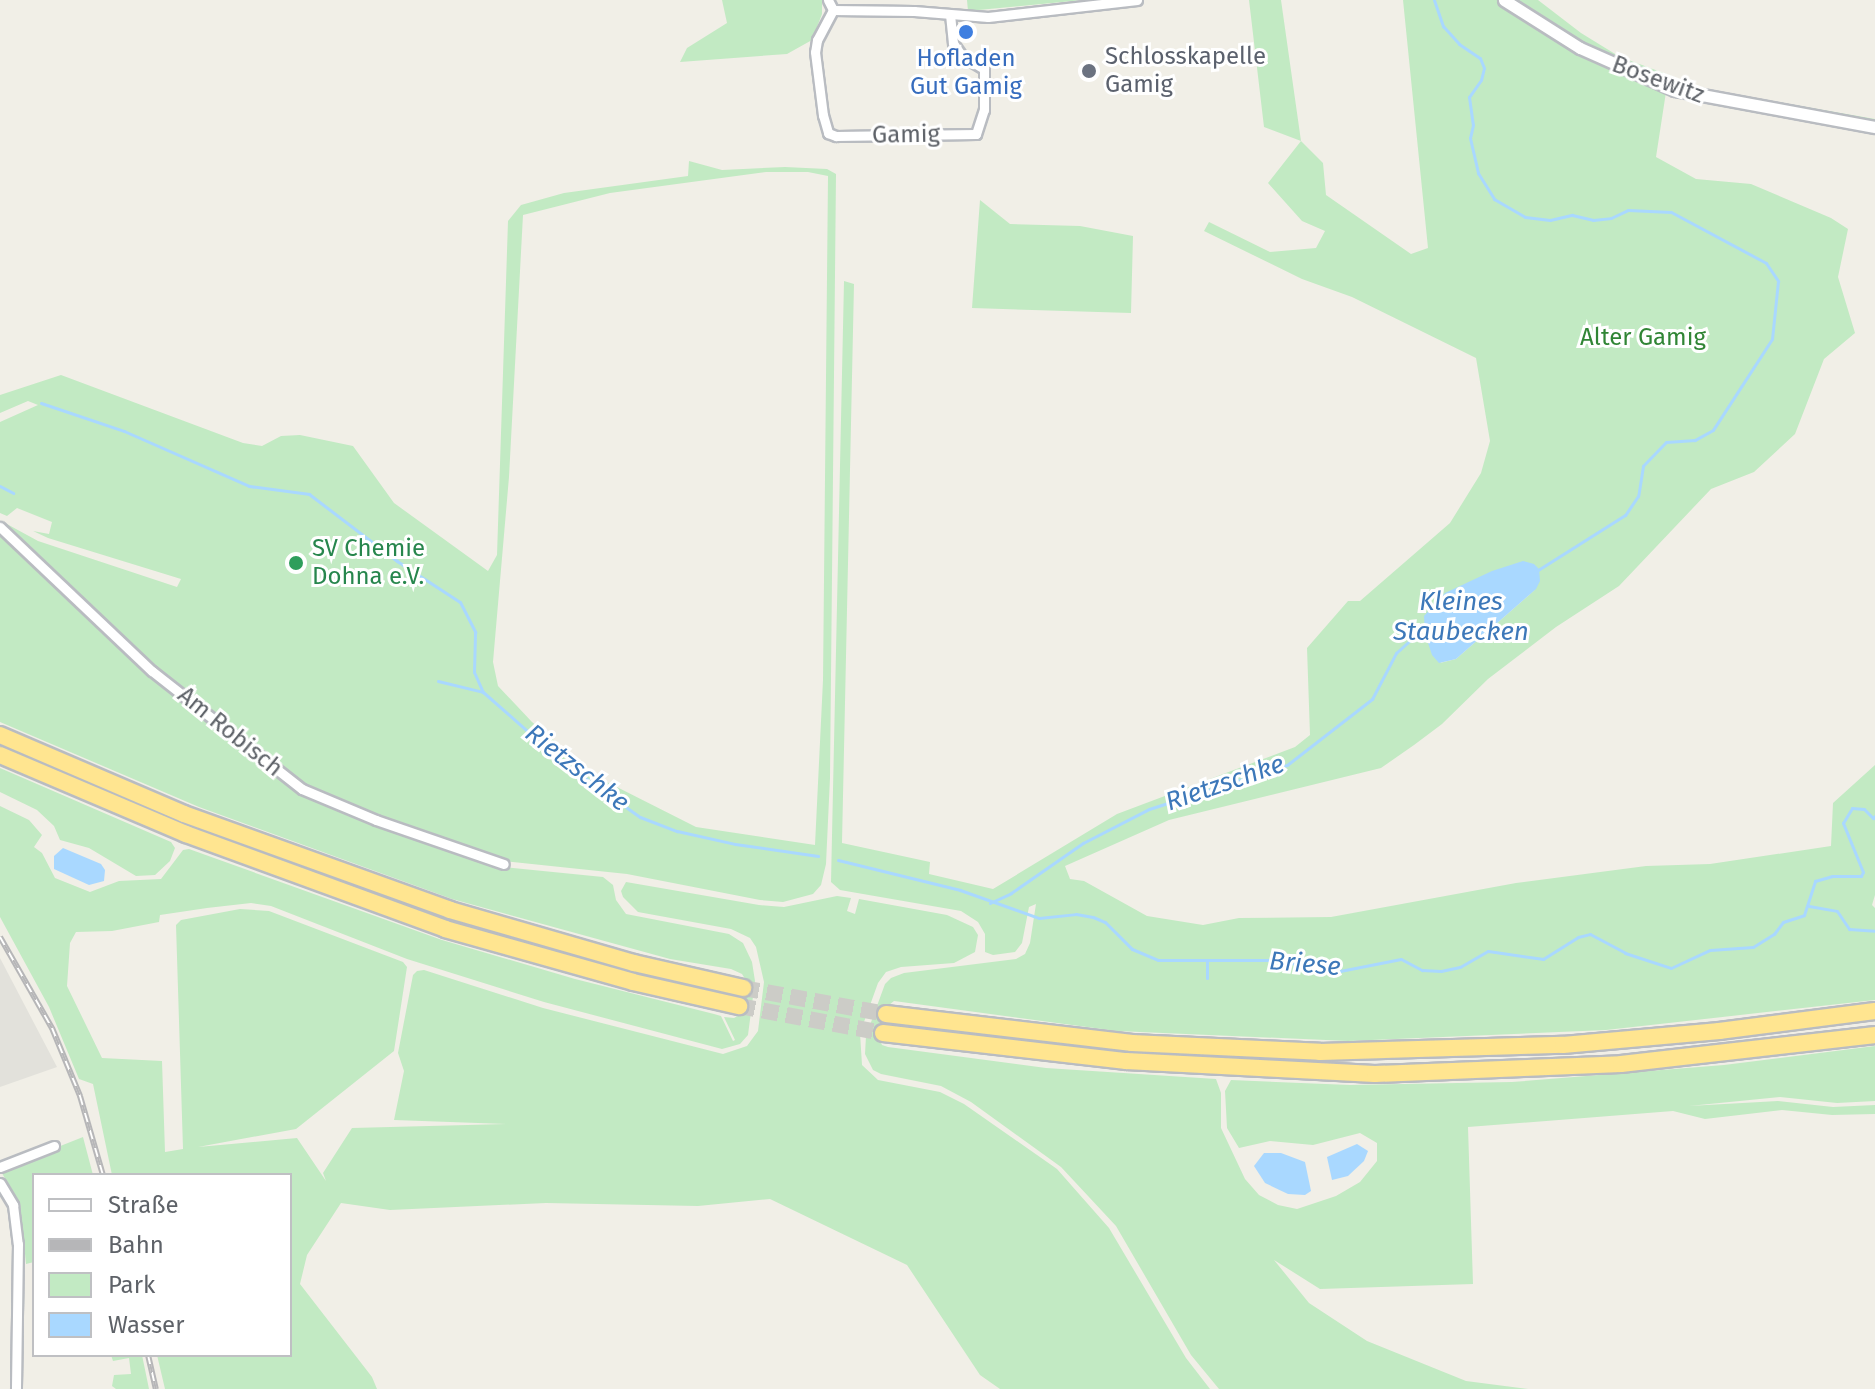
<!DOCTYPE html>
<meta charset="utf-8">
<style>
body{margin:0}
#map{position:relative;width:1875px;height:1389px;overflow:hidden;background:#f1efe7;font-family:"Fira Sans",sans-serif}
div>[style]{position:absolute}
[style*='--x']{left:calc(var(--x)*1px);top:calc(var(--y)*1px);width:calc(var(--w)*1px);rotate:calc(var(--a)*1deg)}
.industrial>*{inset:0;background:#e2e1db}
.green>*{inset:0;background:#c2eac3}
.water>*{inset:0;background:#a9d8ff}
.stream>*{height:3px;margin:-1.5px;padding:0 1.5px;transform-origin:1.5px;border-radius:1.5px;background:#a9d8ff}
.motorway-tunnel>*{height:16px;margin-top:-8px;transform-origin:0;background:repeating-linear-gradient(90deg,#ccccc7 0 16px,transparent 0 24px)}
.roads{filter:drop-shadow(2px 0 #b9bcc1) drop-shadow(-2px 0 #b9bcc1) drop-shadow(0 2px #b9bcc1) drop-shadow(0 -2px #b9bcc1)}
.minor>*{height:9px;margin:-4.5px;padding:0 4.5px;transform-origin:4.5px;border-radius:4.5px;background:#fff}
.tertiary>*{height:11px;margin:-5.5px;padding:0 5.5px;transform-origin:5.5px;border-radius:5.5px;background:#fff}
.motorway>*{height:16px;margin:-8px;padding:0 8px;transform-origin:8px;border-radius:8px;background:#ffe590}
.rail>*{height:6px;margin-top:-3px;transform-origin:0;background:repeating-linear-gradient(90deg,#fff 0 9px,#b6b6b8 0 18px);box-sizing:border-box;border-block:2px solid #b6b6b8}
.dots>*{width:22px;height:22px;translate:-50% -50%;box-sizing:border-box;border:4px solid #fff;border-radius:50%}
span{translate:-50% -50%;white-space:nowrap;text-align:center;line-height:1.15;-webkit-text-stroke:6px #fff;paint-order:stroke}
.worship-label{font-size:24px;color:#5b616d}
.left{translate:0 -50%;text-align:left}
.shop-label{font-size:24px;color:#366cbe}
.street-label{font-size:24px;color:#5e6268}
.park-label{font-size:24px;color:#308535}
.leisure-label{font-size:24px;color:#27864d}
.water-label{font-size:26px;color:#3d78b9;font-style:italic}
.legend{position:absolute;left:32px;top:1173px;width:260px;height:184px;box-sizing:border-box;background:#fff;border:2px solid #bfc0c3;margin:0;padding:10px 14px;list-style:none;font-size:24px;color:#5e6268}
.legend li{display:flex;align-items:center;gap:16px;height:40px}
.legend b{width:40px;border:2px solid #bfc0c3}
</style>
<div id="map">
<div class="industrial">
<div style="clip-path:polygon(0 958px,57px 1067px,0 1087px)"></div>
</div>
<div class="green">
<div style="clip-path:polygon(722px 0,822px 0,822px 14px,812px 40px,787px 54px,680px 62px,687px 48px,727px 23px)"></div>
<div style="clip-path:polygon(967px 0,1083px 0,968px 11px)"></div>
<div style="clip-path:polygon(evenodd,1249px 0,1281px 0,1301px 141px,1323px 163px,1326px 195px,1411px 254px,1428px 248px,1403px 0,1497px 0,1577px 51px,1666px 92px,1656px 157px,1696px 179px,1751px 184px,1831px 218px,1848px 229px,1838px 277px,1855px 333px,1824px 359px,1795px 434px,1754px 472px,1711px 489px,1619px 586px,1556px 627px,1488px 679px,1442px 724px,1414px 745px,1381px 768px,1169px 820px,1065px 866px,1070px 879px,1084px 881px,1147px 916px,1203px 925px,1239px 918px,1331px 917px,1516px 883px,1646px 866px,1710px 864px,1831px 846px,1833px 803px,1875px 765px,1875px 895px,1872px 905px,1875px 908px,1875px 1000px,1606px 1030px,1348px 1041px,1117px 1031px,894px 1001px,884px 1009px,879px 1038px,882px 1045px,888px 1047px,1046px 1068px,1216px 1079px,1221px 1093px,1221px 1128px,1245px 1179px,1259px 1195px,1278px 1205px,1297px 1209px,1336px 1196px,1360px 1182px,1377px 1161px,1377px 1143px,1360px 1133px,1313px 1145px,1270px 1141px,1239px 1148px,1227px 1128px,1225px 1091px,1231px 1080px,1350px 1085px,1512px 1082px,1724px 1065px,1875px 1046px,1875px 1101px,1837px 1103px,1780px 1097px,1689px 1106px,1778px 1101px,1833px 1107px,1875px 1105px,1875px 1114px,1832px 1115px,1782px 1110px,1705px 1119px,1673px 1111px,1468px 1127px,1473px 1284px,1320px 1289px,1274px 1260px,1309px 1303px,1367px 1341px,1466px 1381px,1528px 1389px,1219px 1389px,1191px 1355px,1116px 1226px,1061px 1167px,971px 1102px,941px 1086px,881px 1074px,873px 1070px,865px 1054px,866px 1036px,885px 984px,891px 978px,904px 973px,1016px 959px,1025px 954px,1030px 943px,1036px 904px,1029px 907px,1022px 943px,1015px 952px,993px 955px,985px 952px,985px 934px,978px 922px,961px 911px,840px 890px,831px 882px,844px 281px,854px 284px,842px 843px,930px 862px,929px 874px,993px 889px,1117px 814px,1295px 747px,1310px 735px,1307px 648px,1348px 601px,1360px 601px,1450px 523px,1481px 473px,1490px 441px,1476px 358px,1352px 297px,1302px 279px,1204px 231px,1209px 222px,1270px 252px,1316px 248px,1325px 231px,1302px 221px,1268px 183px,1301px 141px,1264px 127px,1249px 0,1536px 589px,1456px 659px,1440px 663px,1536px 589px)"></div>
<div style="clip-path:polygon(1512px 0,1538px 0,1581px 33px,1620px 57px,1617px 61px,1583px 45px)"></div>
<div style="clip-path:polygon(1626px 59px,1709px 90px,1875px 119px,1875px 124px,1678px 87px,1623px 64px)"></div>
<div style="clip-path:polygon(evenodd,689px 161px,722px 170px,785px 167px,827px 169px,836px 174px,830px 778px,826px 864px,821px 885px,813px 894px,783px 902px,760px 900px,627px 874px,504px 861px,379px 817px,304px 786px,153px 668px,6px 527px,5px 523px,38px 541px,177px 587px,181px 579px,48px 538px,33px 531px,49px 534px,52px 522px,17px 508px,7px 516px,0 513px,0 422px,38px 405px,28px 401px,0 413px,0 395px,61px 375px,243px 443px,262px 446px,281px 436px,300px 435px,353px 446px,394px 503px,488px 571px,497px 555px,508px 221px,521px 205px,564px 193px,688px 176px,689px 161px,766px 172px,808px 172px,828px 176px,823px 680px,815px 845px,696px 827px,599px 778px,532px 722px,498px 686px,493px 662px,509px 477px,523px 215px,610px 193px,766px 172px)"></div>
<div style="clip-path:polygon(980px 200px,1010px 224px,1080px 226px,1133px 236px,1131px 313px,972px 308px)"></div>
<div style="clip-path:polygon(0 534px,124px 653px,301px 793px,376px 823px,503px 867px,603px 877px,613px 885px,616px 900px,626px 914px,729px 934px,743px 943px,752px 962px,755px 981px,748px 1035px,740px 1044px,722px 1049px,544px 1002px,407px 959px,271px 906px,251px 903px,207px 908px,160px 915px,159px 922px,112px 931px,76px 932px,70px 943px,67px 986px,102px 1058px,162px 1061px,165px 1152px,183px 1149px,176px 925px,181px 920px,240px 909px,269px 911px,403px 962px,407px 967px,394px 1051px,296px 1129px,198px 1147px,297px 1138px,326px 1181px,323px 1173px,352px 1128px,506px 1124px,394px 1120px,404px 1071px,398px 1053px,413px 975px,417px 971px,424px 970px,543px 1008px,723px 1054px,747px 1046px,758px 1031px,764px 982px,756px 947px,750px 938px,731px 929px,638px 912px,623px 897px,621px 891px,626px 882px,759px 905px,784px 907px,837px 896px,851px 898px,847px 911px,855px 914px,859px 899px,947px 915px,973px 927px,978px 935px,975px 952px,954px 963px,901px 967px,886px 972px,878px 983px,860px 1033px,862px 1065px,878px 1080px,940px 1092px,964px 1104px,1057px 1169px,1109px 1228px,1186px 1358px,1210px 1389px,1000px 1389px,980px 1375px,907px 1265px,770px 1199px,698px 1206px,546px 1203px,390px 1210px,341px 1203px,307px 1255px,300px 1284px,372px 1377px,377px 1389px,165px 1389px,157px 1355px,290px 1355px,290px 1175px,112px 1175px,93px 1084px,79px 1079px,49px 1007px,0 917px,0 806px,29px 820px,42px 835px,34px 847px,42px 853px,55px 878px,90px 892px,119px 881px,161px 879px,183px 850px,189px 849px,442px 940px,575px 979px,714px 1014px,721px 1016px,733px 1041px,735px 1040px,724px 1017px,734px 1018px,741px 1014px,747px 982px,742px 974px,731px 969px,670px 959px,452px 899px,199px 807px,0 722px)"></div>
<div style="clip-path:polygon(0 768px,171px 842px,175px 848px,170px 861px,155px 875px,136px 876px,89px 848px,60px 840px,54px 826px,37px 810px,0 792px)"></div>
<div style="clip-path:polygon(83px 1137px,93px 1175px,34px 1175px,34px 1262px,26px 1264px,20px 1203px,0 1170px)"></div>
<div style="clip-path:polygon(111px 1355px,142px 1355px,149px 1389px,116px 1389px,112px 1386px,114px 1375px,131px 1374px,129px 1358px,113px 1361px)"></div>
</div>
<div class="water">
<div style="clip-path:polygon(1523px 561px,1534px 564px,1539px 569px,1540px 581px,1536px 589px,1456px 659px,1439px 663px,1432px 655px,1425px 634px,1424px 616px,1445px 593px,1492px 571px)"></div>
<div style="clip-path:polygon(63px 848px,101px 864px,105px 870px,104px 881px,89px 885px,54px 869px,54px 856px)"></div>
<div style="clip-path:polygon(1357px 1144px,1368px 1151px,1364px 1161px,1348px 1176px,1332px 1180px,1327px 1157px)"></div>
<div style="clip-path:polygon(1264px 1153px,1281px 1153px,1305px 1162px,1311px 1191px,1305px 1195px,1288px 1194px,1265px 1183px,1254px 1166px)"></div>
</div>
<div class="stream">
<div style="--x:1434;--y:0;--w:28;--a:71"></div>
<div style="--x:1443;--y:26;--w:24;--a:48"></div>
<div style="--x:1459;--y:44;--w:25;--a:34"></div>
<div style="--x:1480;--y:58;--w:11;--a:68"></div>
<div style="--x:1484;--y:68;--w:12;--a:104"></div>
<div style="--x:1481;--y:80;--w:21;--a:125"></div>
<div style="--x:1469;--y:97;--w:28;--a:82"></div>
<div style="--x:1473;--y:125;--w:13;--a:103"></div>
<div style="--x:1470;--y:138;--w:36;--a:77"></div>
<div style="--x:1478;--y:173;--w:31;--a:58"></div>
<div style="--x:1494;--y:199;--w:36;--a:30"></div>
<div style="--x:1525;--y:217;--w:25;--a:7"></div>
<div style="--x:1550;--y:220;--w:23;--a:-13"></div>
<div style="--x:1572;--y:215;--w:22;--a:13"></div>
<div style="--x:1593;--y:220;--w:18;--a:-6"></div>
<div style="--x:1611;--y:218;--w:19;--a:-25"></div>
<div style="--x:1628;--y:210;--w:43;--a:2.7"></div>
<div style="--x:1671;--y:212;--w:108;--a:28.2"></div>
<div style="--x:1766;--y:263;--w:22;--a:56"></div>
<div style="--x:1778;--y:281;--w:58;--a:95.9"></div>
<div style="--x:1772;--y:339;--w:108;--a:123"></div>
<div style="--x:1713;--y:430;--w:21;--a:151"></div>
<div style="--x:1695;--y:440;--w:29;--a:176"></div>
<div style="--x:1666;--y:442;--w:33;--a:134"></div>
<div style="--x:1643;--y:466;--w:30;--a:99"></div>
<div style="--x:1638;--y:496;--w:23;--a:124"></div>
<div style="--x:1625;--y:515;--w:103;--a:147.7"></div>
<div style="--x:41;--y:403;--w:88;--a:18.6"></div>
<div style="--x:124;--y:431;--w:137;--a:23.7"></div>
<div style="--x:249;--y:486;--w:61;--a:7.6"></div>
<div style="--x:309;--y:494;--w:111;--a:37.3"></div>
<div style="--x:397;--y:561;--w:75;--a:33.1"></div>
<div style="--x:460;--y:602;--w:34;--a:63"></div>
<div style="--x:475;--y:632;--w:40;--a:91.4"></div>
<div style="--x:474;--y:672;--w:22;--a:66"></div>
<div style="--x:0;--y:486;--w:15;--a:28"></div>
<div style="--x:438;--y:681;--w:46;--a:13.7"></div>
<div style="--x:483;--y:692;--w:103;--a:41.4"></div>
<div style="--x:560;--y:760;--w:98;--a:35.5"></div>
<div style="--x:640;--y:817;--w:40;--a:21"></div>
<div style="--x:677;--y:831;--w:59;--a:12.6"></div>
<div style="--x:735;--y:844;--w:84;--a:8.2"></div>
<div style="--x:838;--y:860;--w:126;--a:13.8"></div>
<div style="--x:960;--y:890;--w:84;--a:19.5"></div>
<div style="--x:1039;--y:918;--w:37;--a:-6"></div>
<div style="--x:1076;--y:914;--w:17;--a:10"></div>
<div style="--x:1093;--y:917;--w:13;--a:23"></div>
<div style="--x:1105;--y:922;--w:38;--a:45"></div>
<div style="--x:1132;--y:949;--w:28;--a:23"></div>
<div style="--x:1158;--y:960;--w:114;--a:0"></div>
<div style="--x:1272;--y:960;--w:69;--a:9.2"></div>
<div style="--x:1340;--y:971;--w:62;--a:-11.1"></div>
<div style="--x:1401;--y:959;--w:24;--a:28"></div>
<div style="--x:1422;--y:970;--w:19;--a:3"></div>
<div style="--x:1441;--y:971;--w:19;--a:-12"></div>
<div style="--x:1460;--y:967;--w:32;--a:-30"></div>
<div style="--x:1488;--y:951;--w:56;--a:8.3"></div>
<div style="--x:1543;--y:959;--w:41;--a:-32.2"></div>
<div style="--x:1578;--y:937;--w:12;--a:-14"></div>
<div style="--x:1590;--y:934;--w:40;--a:28"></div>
<div style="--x:1625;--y:953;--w:48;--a:18.1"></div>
<div style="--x:1671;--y:968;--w:43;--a:-24.8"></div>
<div style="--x:1710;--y:950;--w:43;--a:-4"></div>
<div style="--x:1753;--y:947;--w:25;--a:-32"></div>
<div style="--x:1774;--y:934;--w:15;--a:-53"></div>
<div style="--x:1783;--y:922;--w:22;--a:-18"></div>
<div style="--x:1804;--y:915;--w:36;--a:-72"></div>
<div style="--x:1815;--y:881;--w:18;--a:-16"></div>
<div style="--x:1832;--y:876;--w:29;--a:0"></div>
<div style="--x:1861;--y:876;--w:4;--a:-63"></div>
<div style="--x:1863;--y:872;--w:53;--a:-112.2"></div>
<div style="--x:1843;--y:823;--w:17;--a:-59"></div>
<div style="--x:1852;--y:808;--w:12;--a:5"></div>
<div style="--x:1864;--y:809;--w:13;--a:45"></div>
<div style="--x:1873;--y:818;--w:3;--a:-45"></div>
<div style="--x:990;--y:903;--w:23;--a:-25"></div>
<div style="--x:1011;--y:893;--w:88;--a:-34.8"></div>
<div style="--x:1083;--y:843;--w:74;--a:-27.3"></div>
<div style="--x:1149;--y:809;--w:145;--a:-17.7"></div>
<div style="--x:1287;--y:765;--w:108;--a:-37.8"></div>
<div style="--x:1372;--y:699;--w:52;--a:-62.4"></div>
<div style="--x:1396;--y:653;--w:42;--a:-42.1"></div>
<div style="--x:1809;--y:906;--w:28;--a:10"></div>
<div style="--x:1837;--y:911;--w:22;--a:56"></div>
<div style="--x:1849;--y:929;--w:26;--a:4"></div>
<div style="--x:1207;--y:962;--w:16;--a:90"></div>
</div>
<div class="motorway-tunnel">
<div style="--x:743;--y:988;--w:145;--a:10.3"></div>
<div style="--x:739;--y:1006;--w:147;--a:10.6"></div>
</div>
<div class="roads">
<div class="minor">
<div style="--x:828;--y:0;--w:11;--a:63"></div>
<div style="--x:833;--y:10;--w:81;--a:0.7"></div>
<div style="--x:914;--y:11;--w:74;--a:4.6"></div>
<div style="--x:988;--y:17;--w:150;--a:-6.5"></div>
<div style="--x:833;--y:10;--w:34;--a:118"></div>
<div style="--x:817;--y:40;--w:12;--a:99"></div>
<div style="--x:815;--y:52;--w:64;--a:82.8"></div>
<div style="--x:823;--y:115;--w:19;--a:74"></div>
<div style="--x:828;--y:133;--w:9;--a:21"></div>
<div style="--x:836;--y:136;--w:140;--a:-0.8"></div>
<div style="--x:976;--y:134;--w:25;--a:-72"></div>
<div style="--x:984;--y:110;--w:41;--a:-90"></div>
<div style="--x:984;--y:69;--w:26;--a:-149"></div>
<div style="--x:962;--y:56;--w:16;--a:-125"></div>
<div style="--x:953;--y:43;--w:27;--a:-96"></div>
<div style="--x:0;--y:527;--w:209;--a:43.5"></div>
<div style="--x:152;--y:671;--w:191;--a:38.2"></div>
<div style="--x:302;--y:789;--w:80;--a:22.7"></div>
<div style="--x:376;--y:820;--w:135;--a:19"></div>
<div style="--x:0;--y:1167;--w:58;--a:-21.3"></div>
<div style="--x:0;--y:1183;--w:26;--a:59"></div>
<div style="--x:13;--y:1205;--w:39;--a:83"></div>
<div style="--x:18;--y:1244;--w:145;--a:90.8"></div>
</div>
<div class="tertiary">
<div style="--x:1504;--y:0;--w:90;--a:32.3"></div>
<div style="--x:1580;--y:48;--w:104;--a:23.9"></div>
<div style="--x:1675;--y:90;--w:203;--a:10.5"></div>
</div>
<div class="motorway">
<div style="--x:0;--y:735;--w:200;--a:23.2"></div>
<div style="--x:184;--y:814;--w:283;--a:19.8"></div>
<div style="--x:450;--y:910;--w:191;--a:16.1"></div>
<div style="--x:634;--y:963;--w:112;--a:12.9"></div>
<div style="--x:0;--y:755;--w:202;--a:23"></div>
<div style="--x:186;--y:834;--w:276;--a:20.1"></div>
<div style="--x:445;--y:929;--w:195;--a:15.7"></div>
<div style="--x:633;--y:982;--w:109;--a:12.8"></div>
<div style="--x:886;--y:1014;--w:248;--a:6.7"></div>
<div style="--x:1132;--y:1043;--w:188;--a:2.7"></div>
<div style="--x:1320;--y:1052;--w:243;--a:-1.7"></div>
<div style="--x:1563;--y:1045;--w:157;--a:-5.1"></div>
<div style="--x:1719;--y:1031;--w:157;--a:-7.3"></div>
<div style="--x:883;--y:1033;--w:245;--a:6.6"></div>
<div style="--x:1126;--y:1061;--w:249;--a:3"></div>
<div style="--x:1375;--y:1074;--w:246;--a:-2.3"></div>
<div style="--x:1621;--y:1064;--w:256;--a:-6.5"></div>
</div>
</div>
<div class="rail">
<div style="--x:0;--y:937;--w:105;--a:60.3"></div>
<div style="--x:52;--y:1028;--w:74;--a:67.6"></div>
<div style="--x:80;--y:1096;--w:82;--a:73.8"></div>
<div style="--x:148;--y:1355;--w:35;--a:77"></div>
</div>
<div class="dots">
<div style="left:966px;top:32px;background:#3f7fe0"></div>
<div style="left:1089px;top:71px;background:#6b7280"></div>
<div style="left:296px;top:563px;background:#2e9e5b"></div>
</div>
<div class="worship-label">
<span class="left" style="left:1105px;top:71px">Schlosskapelle<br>Gamig</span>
</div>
<div class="shop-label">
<span style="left:966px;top:73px">Hofladen<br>Gut Gamig</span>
</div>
<div class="street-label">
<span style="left:1658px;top:80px;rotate:20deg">Bosewitz</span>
<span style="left:906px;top:135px;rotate:-1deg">Gamig</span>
<span style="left:230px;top:732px;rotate:39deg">Am Robisch</span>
</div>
<div class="park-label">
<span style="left:1643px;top:338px">Alter Gamig</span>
</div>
<div class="leisure-label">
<span class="left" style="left:312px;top:563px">SV Chemie<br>Dohna e.V.</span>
</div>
<div class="water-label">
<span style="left:1461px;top:617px">Kleines<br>Staubecken</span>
<span style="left:577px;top:768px;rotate:38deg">Rietzschke</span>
<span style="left:1225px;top:783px;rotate:-19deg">Rietzschke</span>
<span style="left:1305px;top:964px;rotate:5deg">Briese</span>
</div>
<ul class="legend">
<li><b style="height:10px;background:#fff"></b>Straße</li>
<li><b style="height:10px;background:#b6b6b8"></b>Bahn</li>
<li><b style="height:22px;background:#c2eac3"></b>Park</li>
<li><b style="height:22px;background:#a9d8ff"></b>Wasser</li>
</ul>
</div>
